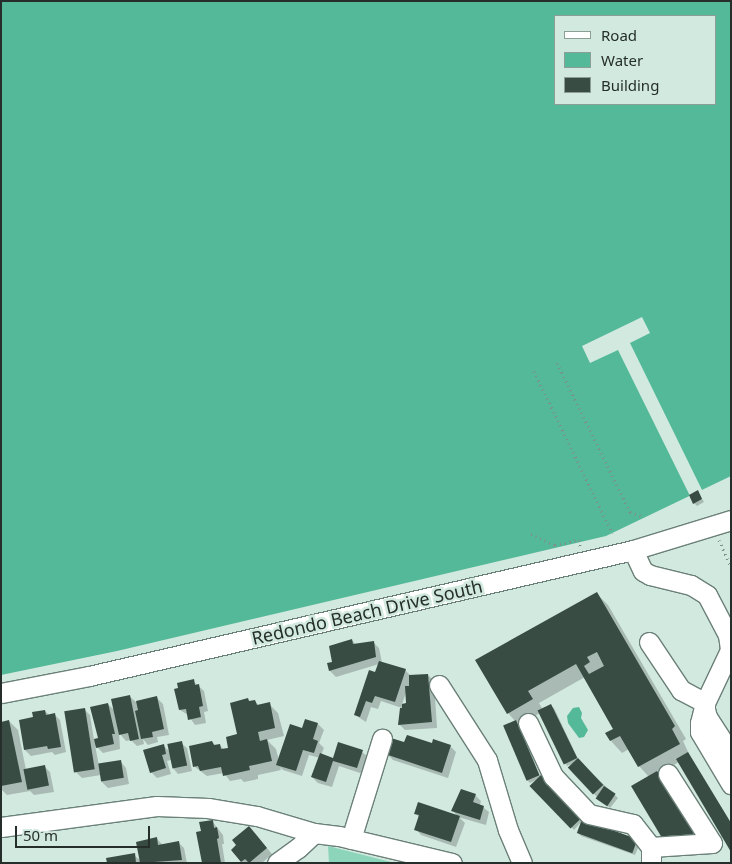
<!DOCTYPE html>
<style>
body{margin:0}
#map{position:relative;width:732px;height:864px;overflow:hidden;background:#d2e9e0;font-family:"Noto Sans",sans-serif}
div>[style]{position:absolute}
[style*='--x']{left:calc(var(--x)*1px);top:calc(var(--y)*1px);width:calc(var(--w)*1px);rotate:calc(var(--a)*1deg)}
.green>*{inset:0;background:#8cd5ba}
.water>*{inset:0;background:#54b998}
.pier>*{inset:0;background:#d2e9e0}
.shadow>*{inset:0;background:#0003}
.building>*{inset:0;background:#384c44;transform-origin:0 0}
.path>*{height:3px;margin-top:-1.5px;transform-origin:0;background:repeating-linear-gradient(90deg,#7e8e88 0 1px,transparent 0 5px)}
.roads{filter:drop-shadow(1px 0 #6b8078) drop-shadow(-1px 0 #6b8078) drop-shadow(0 1px #6b8078) drop-shadow(0 -1px #6b8078)}
.minor>*{height:19px;margin:-9.5px;padding:0 9.5px;transform-origin:9.5px;border-radius:9.5px;background:#fff}
span{translate:-50% -50%;white-space:nowrap;text-align:center;line-height:1.15;-webkit-text-stroke:5px #d2e9e0;paint-order:stroke}
.street-label{font-size:18px;color:#252e2a}
.frame{position:absolute;inset:0;border:2px solid #252e2a;pointer-events:none}
.legend{position:absolute;left:554px;top:15px;width:162px;height:90px;box-sizing:border-box;background:#d2e9e0;border:1px solid #8d9e97;margin:0;padding:6px 9px;list-style:none;font-size:15px;color:#252e2a}
.legend li{display:flex;align-items:center;gap:10px;height:25px}
.legend b{width:25px;border:1px solid #8d9e97}
.scale{position:absolute;left:15px;top:826px;width:135px;height:22px;box-sizing:border-box;border:2px solid #252e2a;border-top:0;padding-left:6px;font-size:15px;line-height:18px;white-space:nowrap;color:#252e2a;-webkit-text-stroke:4px #d2e9e0;paint-order:stroke}
</style>
<div id="map">
<div class="green">
<div style="clip-path:polygon(328px 846px,395px 863px,329px 863px)"></div>
</div>
<div class="water">
<div style="clip-path:polygon(evenodd,1px 1px,731px 1px,731px 476px,606px 536px,117px 651px,1px 675px,1px 1px,556px 16px,716px 16px,716px 104px,556px 104px,556px 16px)"></div>
<div style="clip-path:polygon(579px 707px,582px 713px,581px 718px,588px 730px,584px 737px,579px 738px,568px 723px,567px 716px,573px 708px)"></div>
</div>
<div class="pier">
<div style="clip-path:polygon(642px 317px,650px 333px,630px 343px,703px 492px,691px 498px,618px 350px,590px 363px,582px 346px)"></div>
</div>
<div class="shadow">
<div style="clip-path:polygon(698px 492px,704px 502px,697px 506px,694px 503px)"></div>
<div style="clip-path:polygon(596px 593px,608px 605px,686px 739px,683px 741px,690px 756px,731px 823px,679px 762px,658px 774px,696px 836px,684px 842px,649px 777px,639px 766px,629px 749px,622px 753px,611px 741px,615px 729px,585px 677px,539px 703px,543px 710px,551px 706px,554px 708px,579px 761px,618px 798px,610px 808px,600px 800px,569px 768px,576px 762px,567px 766px,565px 763px,540px 713px,519px 725px,541px 778px,582px 820px,640px 843px,635px 855px,581px 836px,578px 833px,582px 821px,574px 830px,531px 786px,538px 779px,530px 783px,527px 780px,516px 722px,508px 713px)"></div>
<div style="clip-path:polygon(evenodd,352px 640px,356px 645px,373px 642px,379px 648px,382px 663px,405px 670px,411px 676px,428px 675px,434px 681px,437px 728px,405px 730px,399px 724px,399px 717px,401px 717px,402px 708px,381px 701px,378px 709px,371px 707px,366px 722px,355px 715px,379px 664px,336px 677px,330px 671px,329px 664px,333px 663px,342px 642px,352px 640px,406px 692px,407px 705px,402px 705px,406px 692px)"></div>
<div style="clip-path:polygon(193px 681px,204px 691px,208px 711px,204px 712px,206px 723px,195px 725px,188px 715px,180px 710px)"></div>
<div style="clip-path:polygon(129px 696px,136px 702px,157px 698px,163px 704px,169px 735px,157px 737px,158px 742px,148px 745px,143px 739px,144px 744px,137px 746px,131px 740px,126px 741px,119px 733px,120px 749px,103px 753px,95px 745px,99px 766px,121px 762px,126px 768px,129px 784px,108px 788px,102px 782px,101px 775px,82px 778px,76px 772px,84px 709px,90px 715px,94px 740px,99px 739px,108px 704px,116px 712px)"></div>
<div style="clip-path:polygon(248px 700px,251px 702px,255px 701px,259px 706px,269px 704px,278px 713px,284px 736px,267px 740px,276px 749px,279px 761px,303px 730px,318px 724px,324px 730px,319px 743px,324px 748px,321px 755px,334px 759px,338px 744px,362px 752px,368px 757px,363px 774px,339px 766px,332px 787px,318px 783px,312px 777px,320px 758px,309px 755px,302px 776px,283px 770px,280px 767px,281px 770px,258px 775px,258px 779px,244px 782px,241px 779px,230px 781px,224px 773px,207px 776px,195px 767px,190px 747px,212px 742px,216px 746px,220px 745px,224px 750px,228px 749px,238px 735px)"></div>
<div style="clip-path:polygon(45px 711px,49px 715px,54px 714px,60px 720px,66px 752px,55px 755px,52px 752px,31px 756px,25px 750px,35px 718px)"></div>
<div style="clip-path:polygon(9px 721px,18px 730px,26px 770px,44px 766px,50px 772px,54px 792px,34px 795px,30px 791px,7px 795px,1px 789px,1px 723px)"></div>
<div style="clip-path:polygon(181px 743px,187px 748px,192px 771px,178px 774px,173px 768px,171px 760px,167px 761px,171px 774px,157px 778px,151px 772px,163px 745px,169px 751px)"></div>
<div style="clip-path:polygon(405px 743px,450px 746px,456px 752px,448px 778px,393px 760px,387px 754px)"></div>
<div style="clip-path:polygon(475px 795px,481px 801px,480px 805px,489px 812px,486px 825px,458px 817px,453px 811px)"></div>
<div style="clip-path:polygon(416px 814px,459px 817px,465px 823px,456px 847px,421px 835px,416px 829px,420px 818px)"></div>
<div style="clip-path:polygon(212px 821px,223px 835px,224px 844px,222px 844px,225px 863px,203px 863px)"></div>
<div style="clip-path:polygon(255px 834px,272px 854px,262px 863px,243px 863px,233px 850px)"></div>
<div style="clip-path:polygon(157px 839px,163px 845px,178px 842px,184px 848px,187px 863px,108px 863px,134px 855px,141px 861px)"></div>
</div>
<div class="building">
<div style="clip-path:polygon(698px 490px,702px 499px,693px 504px,689px 495px)"></div>
<div style="clip-path:polygon(evenodd,597px 592px,675px 726px,672px 729px,680px 744px,638px 767px,620px 736px,610px 741px,605px 733px,613px 729px,576px 664px,528px 691px,533px 699px,507px 714px,475px 660px,597px 592px,597px 652px,604px 666px,589px 674px,584px 666px,590px 662px,587px 657px,597px 652px)"></div>
<div style="clip-path:polygon(352px 639px,353px 644px,374px 641px,376px 657px,329px 671px,327px 663px,332px 662px,329px 646px)"></div>
<div style="clip-path:polygon(379px 661px,406px 669px,395px 702px,375px 696px,372px 703px,366px 701px,360px 717px,354px 715px,369px 670px,375px 672px)"></div>
<div style="clip-path:polygon(428px 674px,432px 722px,398px 725px,400px 708px,402px 708px,402px 704px,406px 703px,405px 686px,409px 686px,409px 675px)"></div>
<div style="clip-path:polygon(194px 679px,195px 685px,199px 684px,203px 706px,199px 707px,201px 717px,188px 720px,186px 709px,179px 710px,174px 689px,178px 688px,177px 683px)"></div>
<div style="clip-path:polygon(130px 695px,139px 739px,130px 741px,128px 733px,119px 735px,111px 699px)"></div>
<div style="clip-path:polygon(157px 696px,164px 729px,152px 732px,153px 737px,141px 739px,135px 711px,138px 710px,136px 701px)"></div>
<div style="clip-path:polygon(248px 698px,249px 701px,255px 700px,257px 705px,270px 702px,275px 728px,258px 732px,260px 741px,267px 739px,272px 761px,249px 766px,250px 770px,223px 776px,221px 767px,200px 771px,198px 766px,193px 767px,189px 746px,212px 741px,214px 745px,220px 744px,221px 749px,228px 748px,226px 737px,237px 734px,230px 703px)"></div>
<div style="clip-path:polygon(108px 703px,115px 734px,112px 734px,114px 744px,96px 748px,94px 739px,98px 738px,90px 707px)"></div>
<div style="left:551px;top:704px;width:60px;height:15px;rotate:64deg"></div>
<div style="left:85px;top:708px;width:62px;height:21px;rotate:81deg"></div>
<div style="clip-path:polygon(45px 710px,46px 715px,55px 713px,61px 747px,48px 749px,47px 746px,24px 750px,19px 720px,33px 717px,32px 712px)"></div>
<div style="clip-path:polygon(305px 719px,318px 723px,313px 739px,318px 741px,314px 753px,303px 750px,296px 771px,276px 765px,290px 724px,302px 728px)"></div>
<div style="clip-path:polygon(9px 720px,22px 782px,1px 786px,1px 722px)"></div>
<div style="left:516px;top:720px;width:60px;height:14px;rotate:67deg"></div>
<div style="clip-path:polygon(407px 735px,432px 743px,433px 739px,451px 745px,442px 773px,385px 754px,391px 738px,404px 742px)"></div>
<div style="left:182px;top:741px;width:25px;height:15px;rotate:78deg"></div>
<div style="clip-path:polygon(338px 742px,363px 750px,357px 768px,333px 761px,326px 782px,311px 777px,320px 753px,333px 758px)"></div>
<div style="clip-path:polygon(164px 744px,166px 754px,162px 755px,166px 768px,150px 773px,143px 750px)"></div>
<div style="clip-path:polygon(688px 752px,731px 823px,731px 852px,676px 759px)"></div>
<div style="left:578px;top:758px;width:37px;height:14px;rotate:47deg"></div>
<div style="left:121px;top:760px;width:18px;height:23px;rotate:81deg"></div>
<div style="left:45px;top:765px;width:21px;height:22px;rotate:79deg"></div>
<div style="clip-path:polygon(657px 771px,694px 833px,681px 841px,678px 836px,665px 843px,631px 786px)"></div>
<div style="left:541px;top:775px;width:59px;height:16px;rotate:46deg"></div>
<div style="left:604px;top:786px;width:14px;height:15px;rotate:34deg"></div>
<div style="clip-path:polygon(461px 789px,476px 794px,473px 802px,484px 806px,480px 820px,451px 811px)"></div>
<div style="clip-path:polygon(418px 802px,460px 816px,451px 842px,414px 830px,419px 815px,414px 814px)"></div>
<div style="left:582px;top:819px;width:59px;height:15px;rotate:20deg"></div>
<div style="clip-path:polygon(213px 820px,214px 828px,217px 827px,219px 838px,217px 839px,221px 863px,202px 863px,196px 832px,201px 831px,199px 822px)"></div>
<div style="clip-path:polygon(249px 826px,267px 848px,249px 863px,245px 859px,241px 862px,231px 850px,236px 845px,232px 840px)"></div>
<div style="clip-path:polygon(157px 837px,158px 845px,179px 841px,182px 860px,140px 863px,136px 842px)"></div>
<div style="clip-path:polygon(135px 853px,136px 863px,107px 863px,106px 858px)"></div>
</div>
<div class="path">
<div style="--x:557;--y:363;--w:166;--a:63.9"></div>
<div style="--x:630;--y:512;--w:15;--a:20"></div>
<div style="--x:534;--y:371;--w:180;--a:64.3"></div>
<div style="--x:531;--y:534;--w:26;--a:25"></div>
<div style="--x:555;--y:545;--w:25;--a:-12"></div>
<div style="--x:579;--y:540;--w:6;--a:81"></div>
<div style="--x:719;--y:540;--w:30;--a:66"></div>
</div>
<div class="roads">
<div class="minor">
<div style="--x:633;--y:550;--w:23;--a:65"></div>
<div style="--x:643;--y:571;--w:8;--a:30"></div>
<div style="--x:650;--y:575;--w:42;--a:13.7"></div>
<div style="--x:691;--y:585;--w:19;--a:32"></div>
<div style="--x:707;--y:595;--w:45;--a:62.3"></div>
<div style="--x:728;--y:635;--w:15;--a:82"></div>
<div style="--x:730;--y:650;--w:59;--a:115.3"></div>
<div style="--x:705;--y:703;--w:6;--a:90"></div>
<div style="--x:705;--y:709;--w:8;--a:76"></div>
<div style="--x:707;--y:717;--w:44;--a:57"></div>
<div style="--x:649;--y:642;--w:58;--a:56.3"></div>
<div style="--x:681;--y:690;--w:27;--a:28"></div>
<div style="--x:705;--y:703;--w:21;--a:104"></div>
<div style="--x:700;--y:723;--w:9;--a:90"></div>
<div style="--x:700;--y:732;--w:61;--a:59.2"></div>
<div style="--x:439;--y:685;--w:89;--a:57.4"></div>
<div style="--x:487;--y:760;--w:73;--a:73.3"></div>
<div style="--x:508;--y:830;--w:36;--a:67"></div>
<div style="--x:1;--y:693;--w:90;--a:-10.9"></div>
<div style="--x:89;--y:676;--w:558;--a:-13.04"></div>
<div style="--x:633;--y:550;--w:102;--a:-17"></div>
<div style="--x:528;--y:723;--w:59;--a:64.7"></div>
<div style="--x:553;--y:776;--w:52;--a:46.5"></div>
<div style="--x:589;--y:814;--w:45;--a:12.8"></div>
<div style="--x:633;--y:824;--w:29;--a:52"></div>
<div style="--x:1;--y:827;--w:157;--a:-7.7"></div>
<div style="--x:157;--y:806;--w:51;--a:2.2"></div>
<div style="--x:208;--y:808;--w:50;--a:9.3"></div>
<div style="--x:257;--y:816;--w:59;--a:16.6"></div>
<div style="--x:314;--y:833;--w:25;--a:7"></div>
<div style="--x:339;--y:836;--w:116;--a:13.4"></div>
<div style="--x:351;--y:839;--w:105;--a:-72.8"></div>
<div style="--x:277;--y:863;--w:26;--a:-36"></div>
<div style="--x:298;--y:848;--w:22;--a:-43"></div>
<div style="--x:651;--y:863;--w:16;--a:-90"></div>
<div style="--x:651;--y:847;--w:61;--a:-3.8"></div>
<div style="--x:712;--y:843;--w:82;--a:-122.5"></div>
</div>
</div>
<div class="street-label">
<span style="left:367px;top:612px;rotate:-13deg">Redondo Beach Drive South</span>
</div>
<div class="frame"></div>
<ul class="legend">
<li><b style="height:6px;background:#fff"></b>Road</li>
<li><b style="height:14px;background:#54b998"></b>Water</li>
<li><b style="height:14px;background:#384c44"></b>Building</li>
</ul>
<div class="scale">50 m</div>
</div>
